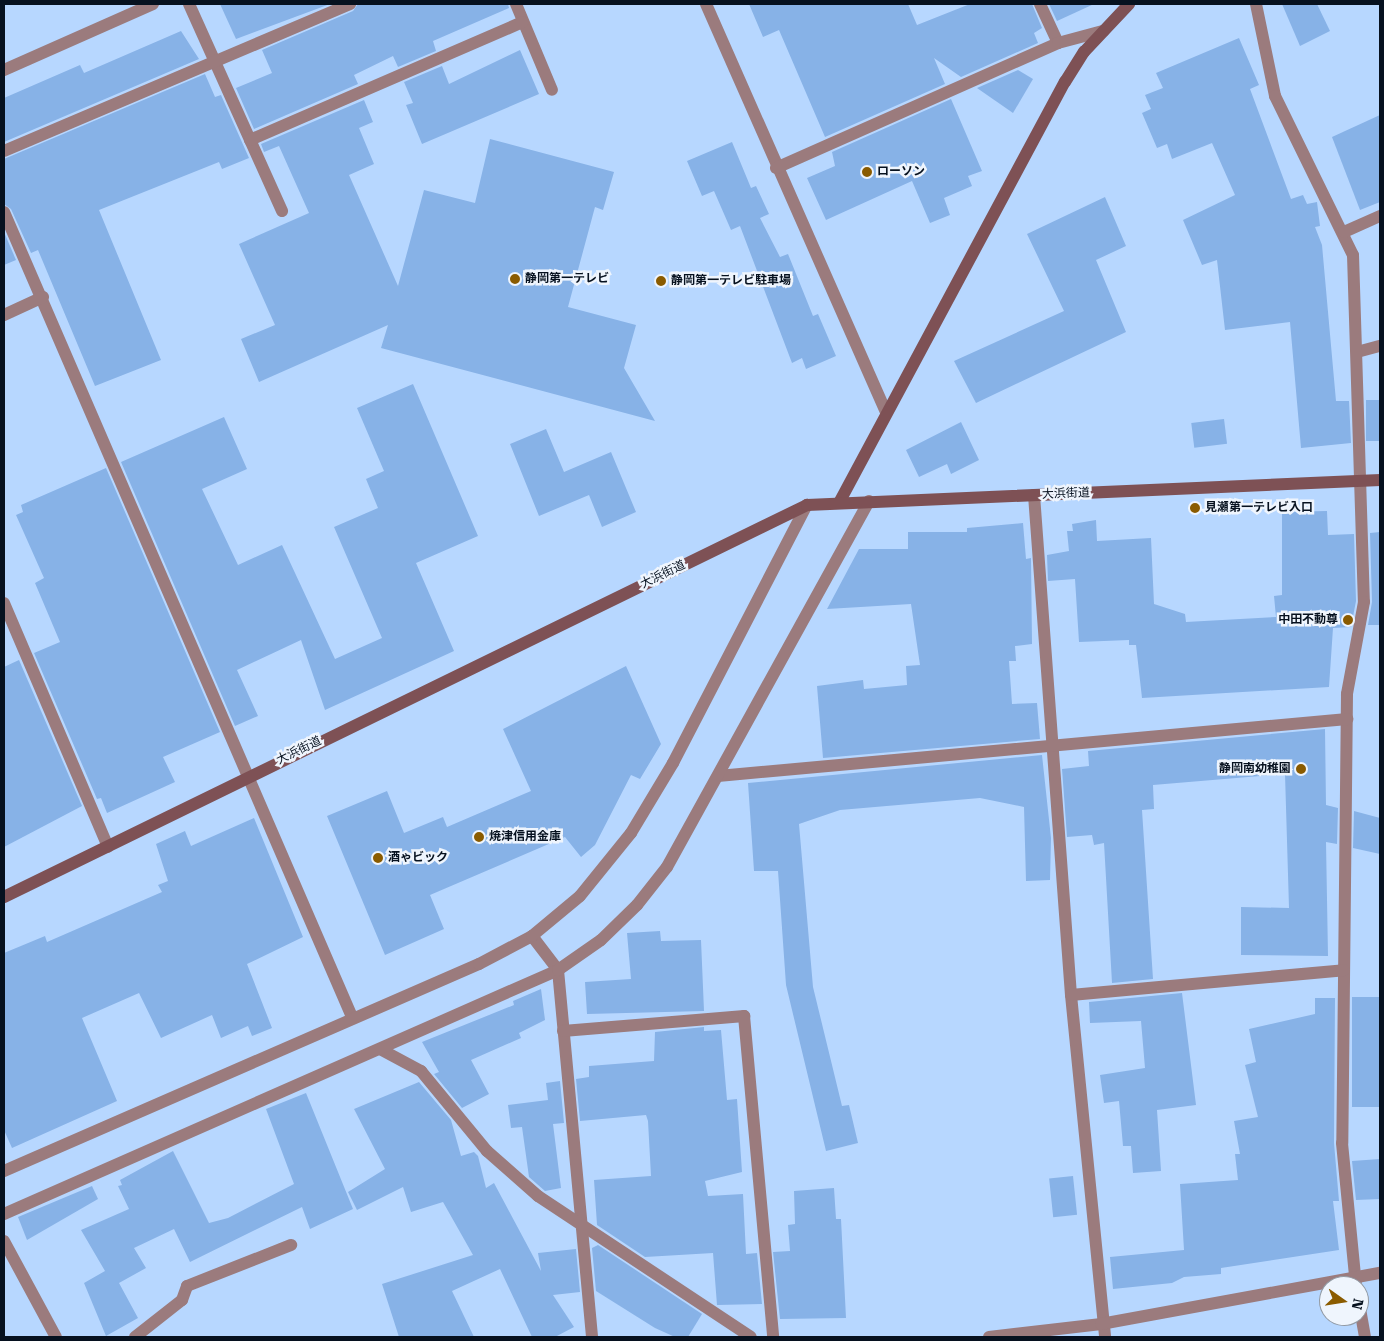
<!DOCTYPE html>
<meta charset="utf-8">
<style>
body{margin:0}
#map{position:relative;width:1384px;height:1341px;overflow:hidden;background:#b7d7ff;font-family:"Roboto Serif","Noto Sans JP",serif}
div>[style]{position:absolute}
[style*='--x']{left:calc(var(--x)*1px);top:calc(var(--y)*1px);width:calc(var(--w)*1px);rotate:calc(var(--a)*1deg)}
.building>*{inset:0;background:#87b2e7;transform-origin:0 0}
.lane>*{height:12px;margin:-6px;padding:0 6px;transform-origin:6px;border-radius:6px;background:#9b7b7d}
.street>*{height:12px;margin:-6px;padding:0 6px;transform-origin:6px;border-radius:6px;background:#9b7b7d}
.secondary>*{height:12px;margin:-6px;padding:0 6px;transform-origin:6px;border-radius:6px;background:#7e5155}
.dots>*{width:14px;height:14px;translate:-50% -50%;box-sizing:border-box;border:2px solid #eff5fd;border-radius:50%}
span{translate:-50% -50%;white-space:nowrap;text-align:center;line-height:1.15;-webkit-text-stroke:5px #eff5fd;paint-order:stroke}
.poi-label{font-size:12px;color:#06111f;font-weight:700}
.left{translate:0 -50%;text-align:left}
.right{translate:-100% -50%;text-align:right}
.street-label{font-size:12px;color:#06111f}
.frame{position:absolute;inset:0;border:5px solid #06111f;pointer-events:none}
.north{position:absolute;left:1319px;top:1276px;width:50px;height:50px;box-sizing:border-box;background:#eff5fd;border:1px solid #929aa4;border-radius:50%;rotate:103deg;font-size:14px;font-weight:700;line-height:20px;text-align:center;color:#06111f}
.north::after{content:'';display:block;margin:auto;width:18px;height:22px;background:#8a5b00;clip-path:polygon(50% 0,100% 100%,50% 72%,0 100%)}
</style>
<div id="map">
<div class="building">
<div style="clip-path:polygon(220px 4px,330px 4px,236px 39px)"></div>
<div style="clip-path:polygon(358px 4px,508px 4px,509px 8px,433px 41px,436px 51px,398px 67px,393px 56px,354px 75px,358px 84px,254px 129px,236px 88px,272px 73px,262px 50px,353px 11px)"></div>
<div style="clip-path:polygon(749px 4px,908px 4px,917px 25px,970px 4px,1032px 4px,1042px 28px,1034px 33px,1038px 43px,961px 77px,934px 58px,945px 84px,825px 137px,779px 30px,763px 37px)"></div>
<div style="clip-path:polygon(1049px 4px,1094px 4px,1057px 21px)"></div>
<div style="clip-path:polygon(1282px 4px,1317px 4px,1330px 31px,1300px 46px)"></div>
<div style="clip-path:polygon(181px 31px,199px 59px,4px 142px,4px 98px,80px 65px,84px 73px)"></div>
<div style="clip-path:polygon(1239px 38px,1259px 85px,1250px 89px,1291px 199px,1303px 195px,1307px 204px,1317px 202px,1320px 226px,1315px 227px,1322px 245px,1336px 401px,1349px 401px,1351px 443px,1301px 448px,1290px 322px,1225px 330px,1217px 260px,1202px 265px,1183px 220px,1235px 195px,1212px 143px,1172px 159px,1167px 144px,1157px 148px,1142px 113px,1151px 109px,1145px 95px,1163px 88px,1156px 73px)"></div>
<div style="clip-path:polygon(520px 50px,539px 94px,422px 144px,406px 105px,413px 103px,404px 82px,442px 66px,449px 84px)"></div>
<div style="clip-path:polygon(1018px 70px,1033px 79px,1013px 113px,977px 88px)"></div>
<div style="clip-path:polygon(205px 74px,215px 97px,221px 95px,249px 158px,222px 169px,219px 162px,99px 210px,161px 360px,95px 386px,38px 250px,31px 253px,11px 209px,4px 204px,4px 159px)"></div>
<div style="clip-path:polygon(951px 99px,982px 171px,968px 176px,972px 186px,944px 198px,950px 215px,930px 223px,912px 181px,826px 220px,807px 178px,835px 166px,832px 152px)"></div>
<div style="clip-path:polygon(364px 100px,373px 122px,359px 128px,374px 164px,349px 175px,398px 286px,424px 190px,475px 203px,490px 139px,614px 172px,603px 210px,595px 207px,568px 307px,636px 325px,624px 368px,655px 421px,381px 348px,388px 325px,259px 382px,241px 339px,275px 325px,239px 244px,309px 213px,279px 146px,264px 152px,261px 144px)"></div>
<div style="clip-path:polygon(1380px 115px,1380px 202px,1360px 210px,1332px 137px)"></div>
<div style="clip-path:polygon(732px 142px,751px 188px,756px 186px,769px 214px,760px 218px,780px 257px,788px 254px,813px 316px,818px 314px,836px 356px,806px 369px,802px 358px,792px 363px,740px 226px,731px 230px,714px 191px,702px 196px,687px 161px)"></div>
<div style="clip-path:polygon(1105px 197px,1126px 246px,1096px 260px,1126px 332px,976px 403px,954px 361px,1064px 311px,1027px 234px)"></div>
<div style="clip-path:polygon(4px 232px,16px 260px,4px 265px)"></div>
<div style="clip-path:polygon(413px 384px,478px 536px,416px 563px,454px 651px,325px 710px,301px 640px,237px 670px,258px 716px,235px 726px,121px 462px,224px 417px,247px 469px,202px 489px,238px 565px,282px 545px,335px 659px,382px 638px,334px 527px,378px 508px,366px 479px,384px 471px,357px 408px)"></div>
<div style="left:1366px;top:400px;width:14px;height:41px"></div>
<div style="left:1224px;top:419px;width:25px;height:33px;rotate:83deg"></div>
<div style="clip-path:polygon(961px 422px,979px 460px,951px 474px,947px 464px,919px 477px,906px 450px)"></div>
<div style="clip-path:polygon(546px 429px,564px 472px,611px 452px,636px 512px,602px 527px,589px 495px,539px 516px,510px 444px)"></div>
<div style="clip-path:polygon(106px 468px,220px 732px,163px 757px,175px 782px,107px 813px,101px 798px,97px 799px,34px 653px,60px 642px,35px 583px,44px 578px,16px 515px,23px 512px,21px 505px)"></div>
<div style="clip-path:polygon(1327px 511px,1328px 535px,1354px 534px,1356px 601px,1351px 627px,1333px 628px,1329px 687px,1142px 698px,1136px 645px,1129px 645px,1129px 640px,1079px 642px,1075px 579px,1048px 581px,1047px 555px,1069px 551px,1067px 531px,1073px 531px,1072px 524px,1096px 520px,1097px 541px,1151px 538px,1154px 604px,1185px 614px,1186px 622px,1276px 617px,1274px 596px,1282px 595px,1282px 512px)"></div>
<div style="clip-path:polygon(1023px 523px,1026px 559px,1031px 558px,1032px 644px,1015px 646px,1016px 661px,1009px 661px,1012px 704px,1037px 703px,1040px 739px,823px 758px,817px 686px,863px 680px,864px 689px,907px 685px,906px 666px,920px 665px,911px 604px,827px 609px,859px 549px,908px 549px,908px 532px,967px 532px,967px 528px)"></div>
<div style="clip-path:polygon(1380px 532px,1380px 625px,1368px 625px,1372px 602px,1370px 533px)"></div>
<div style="clip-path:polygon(19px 660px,82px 806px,4px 847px,4px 667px)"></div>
<div style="clip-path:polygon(626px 666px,661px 744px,640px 779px,631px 775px,595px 845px,581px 857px,565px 837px,430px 895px,444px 929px,385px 955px,327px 816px,387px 791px,404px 833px,443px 817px,447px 827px,531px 791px,503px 729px)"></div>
<div style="clip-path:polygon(1325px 729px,1326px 805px,1338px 808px,1337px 844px,1326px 842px,1328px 956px,1241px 955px,1241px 907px,1289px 908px,1285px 774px,1153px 785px,1154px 809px,1142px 810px,1153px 979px,1112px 983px,1104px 843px,1094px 845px,1092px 835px,1067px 837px,1062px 769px,1089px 766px,1088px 751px)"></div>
<div style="clip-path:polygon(1042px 755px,1051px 838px,1050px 880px,1026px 881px,1024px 807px,980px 798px,840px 810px,799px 824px,813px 987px,842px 1106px,849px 1105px,858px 1143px,826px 1151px,786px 985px,778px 871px,754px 871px,748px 783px)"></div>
<div style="clip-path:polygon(1354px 811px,1380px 818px,1380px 854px,1353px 848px)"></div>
<div style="clip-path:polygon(254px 818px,303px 937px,247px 964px,272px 1028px,252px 1036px,248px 1026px,221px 1038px,212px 1015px,161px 1038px,139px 993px,82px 1018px,117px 1101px,12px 1148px,4px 1130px,4px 953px,45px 936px,47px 942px,162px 892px,158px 885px,168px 881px,156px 844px,185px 831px,191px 846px)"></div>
<div style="clip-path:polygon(660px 931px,661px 941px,701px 940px,704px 1011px,587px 1014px,585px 982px,631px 979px,627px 933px)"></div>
<div style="clip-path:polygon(541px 989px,545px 1020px,519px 1033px,521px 1038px,471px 1060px,489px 1094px,462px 1108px,434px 1074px,439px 1072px,422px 1042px,514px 1005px,513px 1001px)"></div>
<div style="clip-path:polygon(1182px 993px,1196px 1105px,1157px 1110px,1161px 1171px,1133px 1173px,1131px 1146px,1123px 1146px,1119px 1101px,1104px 1103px,1100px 1075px,1145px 1068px,1141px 1021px,1090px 1023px,1089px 1002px)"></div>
<div style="left:1380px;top:997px;width:110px;height:28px;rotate:90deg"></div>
<div style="clip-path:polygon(1315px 998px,1335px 998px,1334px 1143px,1339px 1201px,1333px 1201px,1339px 1250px,1221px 1268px,1221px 1274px,1184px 1277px,1172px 1283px,1113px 1289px,1110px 1257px,1184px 1250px,1180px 1184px,1238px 1180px,1235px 1154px,1240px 1154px,1234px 1121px,1258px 1117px,1245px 1065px,1256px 1062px,1249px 1029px,1315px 1014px)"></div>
<div style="clip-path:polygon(704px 1027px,704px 1031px,721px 1030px,727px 1100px,737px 1099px,742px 1172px,705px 1181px,708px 1196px,743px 1194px,746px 1254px,757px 1253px,762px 1304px,717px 1305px,713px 1253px,645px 1257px,597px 1225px,594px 1180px,651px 1176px,648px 1121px,646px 1115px,580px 1121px,576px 1079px,589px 1077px,589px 1066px,654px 1061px,655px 1032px)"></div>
<div style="clip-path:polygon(560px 1081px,564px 1123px,553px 1124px,561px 1188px,545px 1191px,529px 1177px,522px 1127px,511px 1128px,508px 1105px,548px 1100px,546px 1083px)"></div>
<div style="clip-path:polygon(419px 1082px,451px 1120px,461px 1156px,474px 1152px,478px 1156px,486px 1188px,494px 1183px,541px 1271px,538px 1253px,576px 1249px,580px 1292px,553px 1295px,574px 1327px,555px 1337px,532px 1337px,500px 1269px,452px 1291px,474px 1337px,399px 1337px,382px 1284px,473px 1255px,443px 1202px,411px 1212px,403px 1187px,357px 1210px,348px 1192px,385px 1169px,354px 1109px)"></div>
<div style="clip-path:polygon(306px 1093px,353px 1209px,310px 1229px,302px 1207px,190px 1262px,174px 1229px,134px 1248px,146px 1268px,119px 1283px,138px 1318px,106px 1336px,84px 1283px,105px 1271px,81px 1230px,129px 1209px,118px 1186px,122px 1185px,120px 1180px,173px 1151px,209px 1223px,228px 1218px,294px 1184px,266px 1109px)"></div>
<div style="clip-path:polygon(1380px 1159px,1380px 1199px,1356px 1200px,1352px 1161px)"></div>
<div style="left:1073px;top:1176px;width:39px;height:24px;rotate:84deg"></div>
<div style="clip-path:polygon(92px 1186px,98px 1199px,27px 1240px,18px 1217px)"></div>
<div style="clip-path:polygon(834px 1188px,836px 1219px,841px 1219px,846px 1318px,780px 1319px,773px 1252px,790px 1251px,788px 1225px,795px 1224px,794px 1191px)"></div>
<div style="clip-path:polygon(598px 1245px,702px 1314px,688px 1337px,675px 1337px,655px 1328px,596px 1291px,592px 1248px)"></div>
</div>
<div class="lane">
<div style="--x:1357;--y:352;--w:24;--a:-15"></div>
<div style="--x:135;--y:1337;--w:60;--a:-38.2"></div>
<div style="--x:182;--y:1300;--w:15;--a:-70"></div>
<div style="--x:187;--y:1286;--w:112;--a:-21.5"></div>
</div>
<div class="street">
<div style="--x:189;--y:4;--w:227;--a:65.8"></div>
<div style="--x:516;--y:4;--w:93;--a:67.3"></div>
<div style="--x:706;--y:4;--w:444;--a:66.2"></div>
<div style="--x:1040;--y:4;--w:43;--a:65.2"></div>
<div style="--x:1256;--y:4;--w:94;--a:78.3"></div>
<div style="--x:1275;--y:96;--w:177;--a:63.9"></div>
<div style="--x:1353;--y:255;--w:347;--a:88.2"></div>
<div style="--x:1364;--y:602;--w:94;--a:100.5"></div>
<div style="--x:1347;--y:694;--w:449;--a:90.6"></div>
<div style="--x:1342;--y:1143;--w:144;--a:84.4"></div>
<div style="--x:4;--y:70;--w:163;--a:-23.9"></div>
<div style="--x:250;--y:140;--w:297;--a:-23.4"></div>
<div style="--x:4;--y:151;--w:376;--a:-23"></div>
<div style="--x:776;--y:168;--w:308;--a:-23.9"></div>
<div style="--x:1058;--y:43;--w:47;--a:-14.9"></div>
<div style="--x:4;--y:212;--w:877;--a:66.62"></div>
<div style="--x:1344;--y:232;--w:39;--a:-24"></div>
<div style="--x:4;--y:315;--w:43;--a:-24.8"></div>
<div style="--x:1034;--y:495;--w:501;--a:85.77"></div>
<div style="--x:1071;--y:995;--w:344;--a:84.3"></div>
<div style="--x:4;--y:603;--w:265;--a:66.9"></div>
<div style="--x:718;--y:776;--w:632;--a:-5.18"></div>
<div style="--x:532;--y:936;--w:43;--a:52.6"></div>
<div style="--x:558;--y:970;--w:369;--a:84.7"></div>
<div style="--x:1071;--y:995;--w:274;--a:-5.2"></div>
<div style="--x:563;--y:1031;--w:182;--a:-4.7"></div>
<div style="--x:744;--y:1016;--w:322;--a:84.8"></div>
<div style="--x:380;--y:1049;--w:47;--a:28.2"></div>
<div style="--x:421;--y:1071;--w:104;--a:50.5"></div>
<div style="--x:487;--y:1151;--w:68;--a:41.4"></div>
<div style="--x:538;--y:1196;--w:255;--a:33.5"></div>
<div style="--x:4;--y:1171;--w:518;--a:-23.55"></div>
<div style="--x:479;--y:964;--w:60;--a:-27.8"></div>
<div style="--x:532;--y:936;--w:62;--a:-39.8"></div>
<div style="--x:580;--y:896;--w:81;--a:-51"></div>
<div style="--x:631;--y:833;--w:82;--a:-59"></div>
<div style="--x:673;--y:763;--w:291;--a:-62.6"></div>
<div style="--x:4;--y:1214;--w:605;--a:-23.77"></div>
<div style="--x:558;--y:970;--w:52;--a:-34.9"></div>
<div style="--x:601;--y:940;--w:50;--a:-44.2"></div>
<div style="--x:637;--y:905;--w:48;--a:-51.7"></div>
<div style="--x:667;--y:867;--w:418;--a:-61.1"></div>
<div style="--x:4;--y:1241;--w:109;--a:61.6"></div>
<div style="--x:1359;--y:1303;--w:35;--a:80"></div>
<div style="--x:989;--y:1337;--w:113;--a:-6.6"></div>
<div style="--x:1101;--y:1324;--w:284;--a:-10.4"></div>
</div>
<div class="secondary">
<div style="--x:840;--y:501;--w:476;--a:-61.8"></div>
<div style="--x:1065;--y:82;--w:36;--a:-58"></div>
<div style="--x:1084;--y:52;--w:66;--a:-46.8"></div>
<div style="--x:4;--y:897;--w:894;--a:-26.02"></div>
<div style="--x:807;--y:505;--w:574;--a:-2.5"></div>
</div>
<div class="dots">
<div style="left:867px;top:172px;background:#8a5b00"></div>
<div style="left:515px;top:279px;background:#8a5b00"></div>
<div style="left:661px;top:281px;background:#8a5b00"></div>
<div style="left:1195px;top:508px;background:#8a5b00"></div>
<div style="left:1348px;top:620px;background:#8a5b00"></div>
<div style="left:1301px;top:769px;background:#8a5b00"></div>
<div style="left:479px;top:837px;background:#8a5b00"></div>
<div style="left:378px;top:858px;background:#8a5b00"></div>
</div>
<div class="poi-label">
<span class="left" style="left:877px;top:172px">ローソン</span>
<span class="left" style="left:525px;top:279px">静岡第一テレビ</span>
<span class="left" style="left:671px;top:281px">静岡第一テレビ駐車場</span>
<span class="left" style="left:1205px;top:508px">見瀬第一テレビ入口</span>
<span class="right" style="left:1338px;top:620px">中田不動尊</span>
<span class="right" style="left:1291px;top:769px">静岡南幼稚園</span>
<span class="left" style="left:489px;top:837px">焼津信用金庫</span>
<span class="left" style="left:388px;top:858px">酒ゃビック</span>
</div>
<div class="street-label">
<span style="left:1066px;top:494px;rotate:-2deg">大浜街道</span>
<span style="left:663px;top:575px;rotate:-26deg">大浜街道</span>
<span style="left:299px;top:751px;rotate:-26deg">大浜街道</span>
</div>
<div class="frame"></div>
<div class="north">N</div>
</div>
